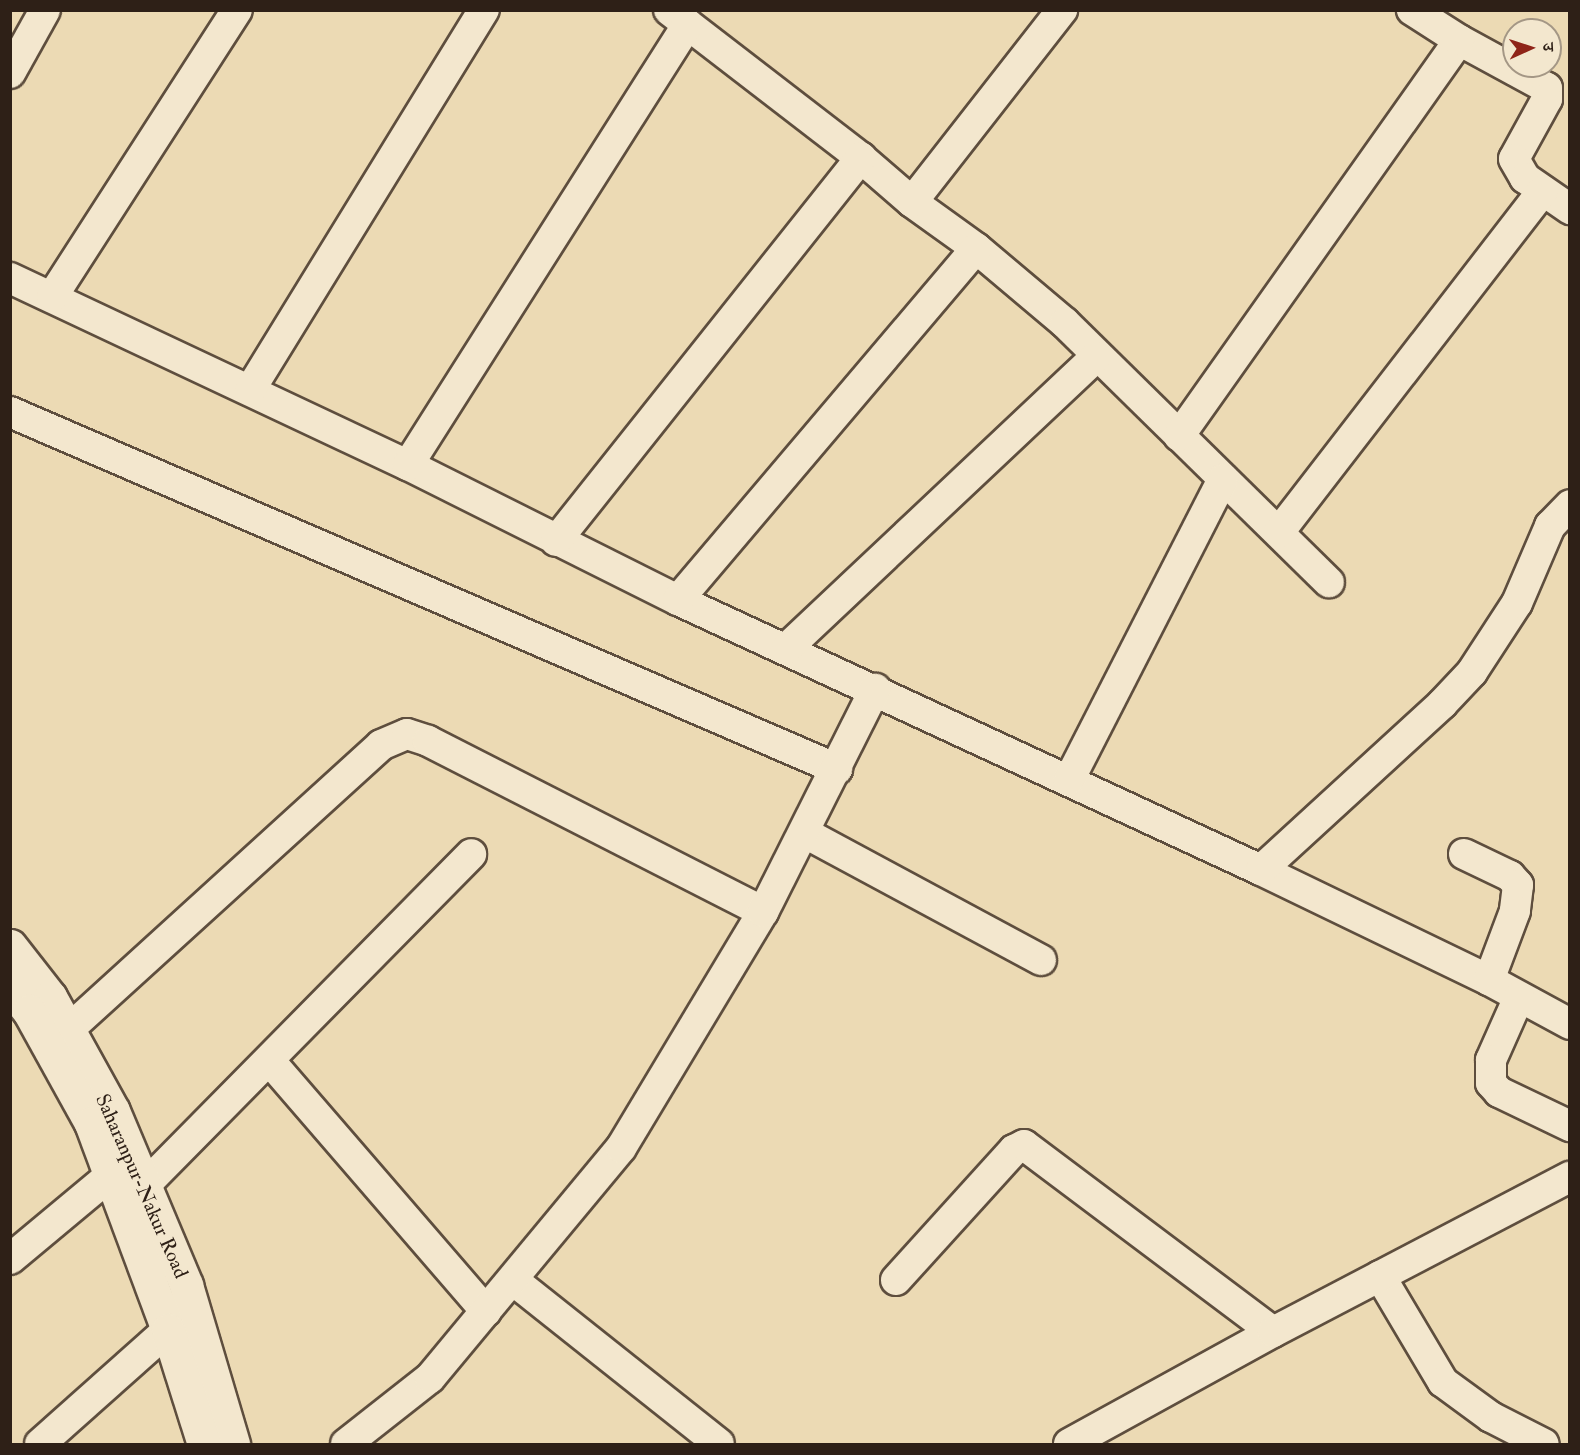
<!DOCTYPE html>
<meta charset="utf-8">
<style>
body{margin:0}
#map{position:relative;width:1580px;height:1455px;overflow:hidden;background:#ecdab4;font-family:"IM FELL Double Pica","Noto Serif Devanagari",serif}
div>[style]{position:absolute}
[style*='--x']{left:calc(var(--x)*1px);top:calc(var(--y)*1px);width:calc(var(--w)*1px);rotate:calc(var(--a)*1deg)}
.roads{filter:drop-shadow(2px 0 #5e4e3e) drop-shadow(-2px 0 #5e4e3e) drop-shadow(0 2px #5e4e3e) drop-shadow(0 -2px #5e4e3e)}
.street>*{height:30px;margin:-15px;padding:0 15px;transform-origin:15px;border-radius:15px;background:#f3e7ce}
.secondary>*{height:33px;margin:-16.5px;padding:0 16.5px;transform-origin:16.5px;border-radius:16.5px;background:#f3e7ce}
span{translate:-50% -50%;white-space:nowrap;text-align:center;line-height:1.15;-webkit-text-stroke:5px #f3e7ce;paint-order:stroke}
.street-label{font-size:20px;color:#2e2017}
.frame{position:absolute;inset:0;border:12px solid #2e2017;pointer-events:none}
.north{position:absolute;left:1502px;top:18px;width:60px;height:60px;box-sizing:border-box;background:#f3e7ce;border:2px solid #a49785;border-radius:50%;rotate:87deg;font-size:16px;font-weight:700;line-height:24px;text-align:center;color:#2e2017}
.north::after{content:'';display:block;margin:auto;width:21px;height:27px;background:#8f2418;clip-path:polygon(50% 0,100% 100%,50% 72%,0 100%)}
</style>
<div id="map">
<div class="roads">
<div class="street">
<div style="--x:669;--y:10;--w:242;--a:37.6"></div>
<div style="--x:861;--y:158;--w:67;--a:40.8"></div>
<div style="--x:912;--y:202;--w:79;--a:35.7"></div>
<div style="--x:976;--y:248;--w:116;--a:40.1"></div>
<div style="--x:1065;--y:323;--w:370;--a:44.5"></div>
<div style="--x:1459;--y:40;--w:100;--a:28.6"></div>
<div style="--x:1547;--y:88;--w:11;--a:90"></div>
<div style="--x:1547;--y:99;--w:68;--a:118.8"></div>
<div style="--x:1514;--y:159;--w:22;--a:60"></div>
<div style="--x:1525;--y:178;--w:55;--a:34.6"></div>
<div style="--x:10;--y:73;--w:72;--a:-60.9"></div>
<div style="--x:912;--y:202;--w:244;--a:-52"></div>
<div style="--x:10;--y:278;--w:440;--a:25.2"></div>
<div style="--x:408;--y:465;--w:302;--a:26.6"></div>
<div style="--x:678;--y:600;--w:642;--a:24.85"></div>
<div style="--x:1261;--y:870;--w:253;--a:25.8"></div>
<div style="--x:1489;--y:980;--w:92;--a:28.5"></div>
<div style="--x:52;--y:297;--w:341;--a:-57.2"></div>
<div style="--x:250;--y:390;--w:446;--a:-58.4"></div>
<div style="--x:10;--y:412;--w:901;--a:23.35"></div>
<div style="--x:1179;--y:436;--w:485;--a:-54.7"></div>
<div style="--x:1459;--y:40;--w:56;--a:-147.4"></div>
<div style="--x:408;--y:465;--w:522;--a:-57.59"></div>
<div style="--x:1279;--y:532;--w:431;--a:-52.3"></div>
<div style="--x:556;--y:541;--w:490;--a:-51.5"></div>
<div style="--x:678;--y:600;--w:461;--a:-49.7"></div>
<div style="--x:787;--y:648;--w:424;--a:-43.3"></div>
<div style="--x:1069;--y:780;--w:338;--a:-62.9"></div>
<div style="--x:805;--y:833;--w:268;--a:28.3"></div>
<div style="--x:1464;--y:854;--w:51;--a:25.6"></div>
<div style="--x:1510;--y:876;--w:12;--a:48"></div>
<div style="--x:1518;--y:885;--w:26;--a:97"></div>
<div style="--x:1515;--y:911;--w:74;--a:110.6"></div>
<div style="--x:1261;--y:870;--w:246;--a:-42.5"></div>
<div style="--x:1442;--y:704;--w:44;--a:-46.8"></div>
<div style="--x:1472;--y:672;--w:82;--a:-56.9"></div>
<div style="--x:1517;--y:603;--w:84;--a:-66.8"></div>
<div style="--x:1550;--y:526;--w:29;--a:-46"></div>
<div style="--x:1519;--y:997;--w:69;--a:114"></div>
<div style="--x:1491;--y:1060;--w:23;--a:90"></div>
<div style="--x:1491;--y:1083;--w:12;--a:48"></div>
<div style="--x:1499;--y:1092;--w:79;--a:25.6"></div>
<div style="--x:68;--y:1030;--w:423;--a:-42.3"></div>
<div style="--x:381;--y:745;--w:28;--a:-23"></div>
<div style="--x:407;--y:734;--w:22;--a:18"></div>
<div style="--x:428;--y:741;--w:376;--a:27"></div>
<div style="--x:269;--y:1060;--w:332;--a:49.2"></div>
<div style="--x:144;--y:1186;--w:466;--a:-45.4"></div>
<div style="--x:10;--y:1259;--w:133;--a:-39.8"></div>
<div style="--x:1380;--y:1276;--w:123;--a:59.3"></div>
<div style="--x:1443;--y:1382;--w:59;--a:36.1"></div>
<div style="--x:1491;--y:1417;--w:59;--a:27"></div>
<div style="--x:513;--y:1280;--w:263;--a:38.5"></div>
<div style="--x:896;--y:1280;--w:176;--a:-47.8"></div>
<div style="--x:1014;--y:1150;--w:11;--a:-27"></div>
<div style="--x:1024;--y:1145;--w:311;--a:36.9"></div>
<div style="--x:40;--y:1444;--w:171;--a:-41.7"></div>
<div style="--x:346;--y:1444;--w:107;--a:-38.2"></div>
<div style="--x:430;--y:1378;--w:299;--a:-50.3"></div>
<div style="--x:621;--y:1148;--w:275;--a:-59"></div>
<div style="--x:763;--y:912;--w:250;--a:-63.3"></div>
<div style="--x:1069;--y:1444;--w:233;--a:-28.8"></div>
<div style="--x:1273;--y:1332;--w:335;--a:-27.6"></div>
</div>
<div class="secondary">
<div style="--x:10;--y:946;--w:65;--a:51.9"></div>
<div style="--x:50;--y:997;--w:130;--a:61.1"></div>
<div style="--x:113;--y:1111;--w:189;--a:67.2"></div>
<div style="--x:186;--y:1285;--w:166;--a:73.5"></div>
<div style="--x:10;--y:987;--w:31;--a:52"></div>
<div style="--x:29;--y:1011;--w:128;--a:61"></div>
<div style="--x:91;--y:1123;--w:221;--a:69.6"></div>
<div style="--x:168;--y:1330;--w:120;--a:72.5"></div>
</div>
</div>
<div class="street-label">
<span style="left:142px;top:1186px;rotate:66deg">Saharanpur-Nakur Road</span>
</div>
<div class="frame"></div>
<div class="north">उ</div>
</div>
